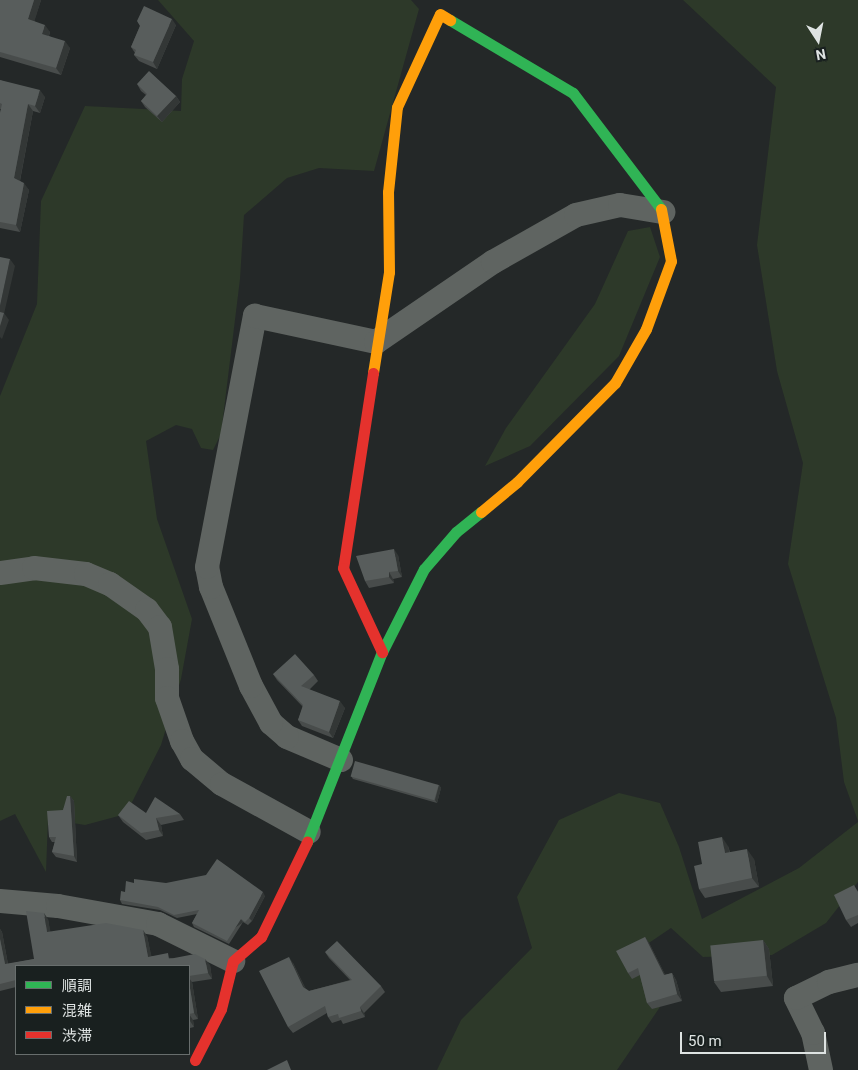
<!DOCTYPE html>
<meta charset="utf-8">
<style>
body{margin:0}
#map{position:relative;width:858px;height:1070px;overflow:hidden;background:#242828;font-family:Roboto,"Noto Sans JP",sans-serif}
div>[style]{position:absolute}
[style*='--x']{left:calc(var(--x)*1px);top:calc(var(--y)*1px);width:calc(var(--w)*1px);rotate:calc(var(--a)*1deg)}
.green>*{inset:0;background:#2d3929}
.street>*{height:24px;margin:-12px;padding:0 12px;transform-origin:12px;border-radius:12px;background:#5f6461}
.fast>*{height:11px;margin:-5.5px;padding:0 5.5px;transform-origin:5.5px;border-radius:5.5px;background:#30b455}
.slow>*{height:11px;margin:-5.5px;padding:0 5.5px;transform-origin:5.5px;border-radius:5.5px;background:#ff9f0a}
.jam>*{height:11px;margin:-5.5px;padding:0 5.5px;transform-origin:5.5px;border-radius:5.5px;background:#e5322d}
.wall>*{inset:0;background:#484c4b}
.shaded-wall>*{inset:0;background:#333736;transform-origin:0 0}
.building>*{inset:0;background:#585d5c;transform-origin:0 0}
span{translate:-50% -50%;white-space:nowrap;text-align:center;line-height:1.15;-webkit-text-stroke:4px #19201f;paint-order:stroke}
.legend{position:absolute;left:15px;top:965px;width:175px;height:90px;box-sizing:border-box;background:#19201f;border:1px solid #686e6d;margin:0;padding:6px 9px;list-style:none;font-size:15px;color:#dee3e2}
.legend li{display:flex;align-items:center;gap:10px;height:25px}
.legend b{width:25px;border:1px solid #686e6d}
.north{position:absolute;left:793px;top:15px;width:50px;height:50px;-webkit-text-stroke:4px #19201f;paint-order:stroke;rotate:169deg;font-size:14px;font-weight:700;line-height:20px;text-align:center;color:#dee3e2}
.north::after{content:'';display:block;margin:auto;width:18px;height:22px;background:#dee3e2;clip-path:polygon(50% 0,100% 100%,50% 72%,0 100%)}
.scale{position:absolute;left:680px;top:1032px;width:146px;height:22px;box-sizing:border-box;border:2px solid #dee3e2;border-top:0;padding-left:6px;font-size:15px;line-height:18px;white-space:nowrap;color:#dee3e2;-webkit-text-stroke:4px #19201f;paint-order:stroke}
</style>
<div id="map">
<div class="green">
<div style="clip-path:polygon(158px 0,411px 0,419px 9px,374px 171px,319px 168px,287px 178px,244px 215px,240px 279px,221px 434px,213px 450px,201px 448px,192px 429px,176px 425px,146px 441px,157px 519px,192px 619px,181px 679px,161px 745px,126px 814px,85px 825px,48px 819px,46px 872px,15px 814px,0 821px,0 396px,37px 304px,41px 201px,85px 106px,181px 111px,182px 79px,194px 41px)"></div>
<div style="clip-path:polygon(683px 0,858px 0,858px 821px,844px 782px,836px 718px,788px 564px,803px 463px,777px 371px,757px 245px,776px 87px)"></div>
<div style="clip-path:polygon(650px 227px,660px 257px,619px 356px,530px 446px,485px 466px,506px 428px,595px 304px,628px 231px)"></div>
<div style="clip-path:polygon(619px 793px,660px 803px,679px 847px,702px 919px,799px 868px,858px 822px,858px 882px,826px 923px,772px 955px,703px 957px,671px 928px,634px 953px,660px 1007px,617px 1070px,437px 1070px,461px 1020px,532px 948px,517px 897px,559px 820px)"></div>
</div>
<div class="street">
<div style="--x:0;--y:573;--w:34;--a:-8"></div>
<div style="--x:34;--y:568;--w:52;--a:6.6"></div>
<div style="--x:86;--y:574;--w:26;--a:23"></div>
<div style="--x:110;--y:584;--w:45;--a:35.1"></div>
<div style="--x:147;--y:610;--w:21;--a:53"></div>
<div style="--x:160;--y:627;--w:43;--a:80.5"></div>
<div style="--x:167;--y:669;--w:29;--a:90"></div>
<div style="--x:167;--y:698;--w:46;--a:70.8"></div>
<div style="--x:182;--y:741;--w:21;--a:61"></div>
<div style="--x:192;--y:759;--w:39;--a:40"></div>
<div style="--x:222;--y:784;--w:99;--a:28.9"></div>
<div style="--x:341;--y:760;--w:59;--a:-156.9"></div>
<div style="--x:287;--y:737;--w:21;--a:-139"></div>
<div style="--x:271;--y:723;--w:42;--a:-118.4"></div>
<div style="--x:251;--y:686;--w:107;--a:-112"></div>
<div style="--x:211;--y:587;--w:20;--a:-101"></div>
<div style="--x:207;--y:567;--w:256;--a:-79.2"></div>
<div style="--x:255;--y:316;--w:124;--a:12.1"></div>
<div style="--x:376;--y:342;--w:142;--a:-34.4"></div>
<div style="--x:493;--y:262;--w:95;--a:-29.5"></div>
<div style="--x:576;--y:215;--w:45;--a:-12.8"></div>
<div style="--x:620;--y:205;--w:44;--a:9.2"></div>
<div style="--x:0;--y:901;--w:58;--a:4.9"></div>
<div style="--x:58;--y:906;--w:102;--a:10.2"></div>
<div style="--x:158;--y:924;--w:84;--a:26.3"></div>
<div style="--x:821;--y:1070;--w:38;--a:-102"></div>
<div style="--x:813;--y:1033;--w:39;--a:-116"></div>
<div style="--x:796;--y:998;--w:37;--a:-26"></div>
<div style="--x:829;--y:982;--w:30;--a:-14"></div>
</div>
<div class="fast">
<div style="--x:450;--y:20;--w:143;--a:30.7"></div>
<div style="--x:573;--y:93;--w:146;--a:52.8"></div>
<div style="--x:307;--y:842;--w:204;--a:-68.5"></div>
<div style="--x:382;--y:652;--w:93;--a:-63.2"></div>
<div style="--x:424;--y:569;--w:49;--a:-49.1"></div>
<div style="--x:456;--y:532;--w:32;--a:-39"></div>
</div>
<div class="slow">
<div style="--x:373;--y:373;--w:102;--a:-81"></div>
<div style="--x:389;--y:272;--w:80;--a:-90.7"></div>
<div style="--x:388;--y:192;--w:85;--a:-84"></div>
<div style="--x:397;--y:107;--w:102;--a:-65.2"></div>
<div style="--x:440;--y:14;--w:12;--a:31"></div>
<div style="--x:481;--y:512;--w:47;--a:-39.8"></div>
<div style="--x:517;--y:482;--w:139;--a:-45.3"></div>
<div style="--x:615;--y:383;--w:62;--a:-60.1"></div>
<div style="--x:646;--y:329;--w:72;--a:-69.8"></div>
<div style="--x:671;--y:261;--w:53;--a:-100.9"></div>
</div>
<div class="jam">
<div style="--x:373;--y:373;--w:197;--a:98.7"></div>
<div style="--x:343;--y:568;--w:93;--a:65.1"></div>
<div style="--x:195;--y:1060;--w:57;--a:-63"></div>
<div style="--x:221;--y:1009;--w:49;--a:-76"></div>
<div style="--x:233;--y:961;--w:37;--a:-41"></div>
<div style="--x:261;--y:937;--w:106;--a:-64.2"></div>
</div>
<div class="wall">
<div style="clip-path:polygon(0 0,41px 0,34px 21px,50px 32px,49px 36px,70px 48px,61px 75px,0 57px)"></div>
<div style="clip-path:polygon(176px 25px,157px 69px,139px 61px,134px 55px,135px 53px,131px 47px,140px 26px)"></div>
<div style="clip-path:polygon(0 80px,45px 97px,40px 113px,33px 111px,20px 181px,29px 190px,20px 232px,0 228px,0 113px,1px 109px,0 109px)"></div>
<div style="clip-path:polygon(137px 84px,176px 96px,180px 102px,162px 122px,145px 107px,141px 101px,146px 95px,141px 91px)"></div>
<div style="clip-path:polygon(398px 555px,402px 577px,393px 579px,394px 583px,369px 588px,365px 581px)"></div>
<div style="clip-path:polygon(273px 674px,314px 675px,318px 681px,309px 690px,345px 708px,333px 738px,302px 726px,298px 720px,303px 707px,277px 680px)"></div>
<div style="clip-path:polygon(351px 776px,439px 785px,441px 788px,437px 803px,353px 779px)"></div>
<div style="clip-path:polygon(70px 796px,74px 801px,77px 862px,56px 857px,52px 852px,55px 842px,52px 842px,49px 837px)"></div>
<div style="clip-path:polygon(146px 813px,180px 814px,184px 820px,161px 825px,163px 836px,146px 840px,123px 822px,118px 815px)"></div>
<div style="clip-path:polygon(728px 846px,730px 852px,754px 859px,759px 887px,705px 898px,699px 889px,702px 864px)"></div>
<div style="clip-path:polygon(858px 890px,858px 923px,851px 927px,846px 920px)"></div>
<div style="clip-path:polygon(125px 892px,265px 896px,252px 921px,248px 925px,243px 922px,229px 944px,194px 927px,192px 923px,197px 914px,177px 918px,160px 910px,122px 904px,120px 900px)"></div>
<div style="clip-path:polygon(48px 919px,50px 932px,147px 936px,151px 956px,171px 958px,210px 965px,212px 979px,192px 982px,198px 1019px,193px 1020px,194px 1027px,190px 1028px,189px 1033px,189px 966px,16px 966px,16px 987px,0 991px,0 929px,2px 932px,8px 964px,34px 959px)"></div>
<div style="clip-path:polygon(645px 937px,649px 943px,665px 975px,672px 973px,676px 980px,682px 1001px,652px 1009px,647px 1003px,640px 975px,632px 979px,628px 973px)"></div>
<div style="clip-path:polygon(763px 940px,769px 949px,773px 986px,721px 992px,714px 982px)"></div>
<div style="clip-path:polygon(325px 952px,381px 986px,385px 992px,364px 1013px,365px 1017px,343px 1024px,341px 1020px,332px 1023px,328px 1017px,327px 1013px,293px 1033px,288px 1027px,293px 963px,305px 988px,309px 991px,350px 980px,329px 958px)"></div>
</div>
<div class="shaded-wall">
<div style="clip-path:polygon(34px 0,41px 0,33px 26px,28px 19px)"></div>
<div style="clip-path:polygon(172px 19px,176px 25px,157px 69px,153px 62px)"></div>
<div style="clip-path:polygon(45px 25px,50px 32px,47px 40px,42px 34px)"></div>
<div style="clip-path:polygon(65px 41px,70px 48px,61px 75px,56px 68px)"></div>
<div style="clip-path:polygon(40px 90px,45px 97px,40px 113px,35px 106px)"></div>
<div style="clip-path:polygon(176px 96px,180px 102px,162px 122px,157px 116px)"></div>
<div style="clip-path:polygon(28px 104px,33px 111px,19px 185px,14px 178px)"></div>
<div style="clip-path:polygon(24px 183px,29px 190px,20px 232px,16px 225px)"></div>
<div style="clip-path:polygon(10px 259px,15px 266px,4px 314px,4px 313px,9px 320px,2px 339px,0 337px,0 306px)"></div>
<div style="clip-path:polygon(394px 549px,398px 555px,402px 577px,398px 571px)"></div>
<div style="clip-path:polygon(389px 572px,393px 579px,394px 583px,389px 577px)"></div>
<div style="clip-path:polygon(340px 701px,345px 708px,333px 738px,329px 732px)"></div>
<div style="clip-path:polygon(439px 785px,441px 788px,437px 803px,435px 800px)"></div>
<div style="clip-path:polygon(70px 796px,74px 801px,77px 862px,74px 856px)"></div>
<div style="clip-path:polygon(156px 818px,161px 825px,163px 836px,159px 830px)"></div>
<div style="clip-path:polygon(722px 837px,728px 846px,732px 862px,725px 853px)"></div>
<div style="clip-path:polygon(747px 849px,754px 859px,759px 887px,752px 878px)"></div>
<div style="clip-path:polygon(263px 892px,265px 896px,252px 921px,249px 918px)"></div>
<div style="clip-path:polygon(44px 913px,48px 919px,52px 939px,47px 932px)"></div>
<div style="left:241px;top:919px;width:4px;height:26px;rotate:56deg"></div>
<div style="clip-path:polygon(0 929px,2px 932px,9px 970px,5px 964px,0 939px)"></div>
<div style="clip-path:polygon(143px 930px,147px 936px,153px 963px,148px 957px)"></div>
<div style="clip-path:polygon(645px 937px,649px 943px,669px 982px,664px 975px)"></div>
<div style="clip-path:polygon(763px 940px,769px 949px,773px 986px,767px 976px)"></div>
<div style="clip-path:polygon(289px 957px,293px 963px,308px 993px,303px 987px)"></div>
<div style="clip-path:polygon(205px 959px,210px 965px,212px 979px,208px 973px)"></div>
<div style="clip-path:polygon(672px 973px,676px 980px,682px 1001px,677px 994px)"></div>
<div style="clip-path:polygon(189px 978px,192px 982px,198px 1019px,194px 1013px,189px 982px)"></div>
<div style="clip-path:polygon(360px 1007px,364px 1013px,365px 1017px,361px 1011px)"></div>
<div style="clip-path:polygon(189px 1014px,193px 1020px,194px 1027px,190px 1021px)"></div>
</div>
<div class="building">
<div style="clip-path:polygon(0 0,34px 0,28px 19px,45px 25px,42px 34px,65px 41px,56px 68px,0 52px)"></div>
<div style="clip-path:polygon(144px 6px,172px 19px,153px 62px,134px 55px,136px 50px,131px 47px,140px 26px,137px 21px)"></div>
<div style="clip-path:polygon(149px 71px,176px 96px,157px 116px,141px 101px,147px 94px,137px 84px)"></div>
<div style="clip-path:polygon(0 80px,40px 90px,35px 106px,28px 104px,14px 178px,24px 183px,16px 225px,0 222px,0 113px,2px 104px,0 103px)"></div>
<div style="clip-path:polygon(0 257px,10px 259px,0 306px)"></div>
<div style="clip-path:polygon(0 312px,4px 313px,0 326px)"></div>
<div style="clip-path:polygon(394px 549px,398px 571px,389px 572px,389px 577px,365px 581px,356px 556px)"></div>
<div style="clip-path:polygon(295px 654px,314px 675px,301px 686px,340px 701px,329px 732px,298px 720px,303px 705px,273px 674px)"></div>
<div style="left:355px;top:761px;width:87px;height:16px;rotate:16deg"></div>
<div style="clip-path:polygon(67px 796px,70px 796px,74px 856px,52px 852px,56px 837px,49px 837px,47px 811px,63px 810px)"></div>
<div style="clip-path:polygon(155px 797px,180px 814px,156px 818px,159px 830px,141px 833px,118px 815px,129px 801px,146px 813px)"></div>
<div style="clip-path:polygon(722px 837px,725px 853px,747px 849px,752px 878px,699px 889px,694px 866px,702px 864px,698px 842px)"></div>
<div style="clip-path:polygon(217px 859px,263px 892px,249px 918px,245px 922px,241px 919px,227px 941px,192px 923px,199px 910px,174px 915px,158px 907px,120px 900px,121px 891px,125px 892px,126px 881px,134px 883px,134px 879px,166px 883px,206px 875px)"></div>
<div style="clip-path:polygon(854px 885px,858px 892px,858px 915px,846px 920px,834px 895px)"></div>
<div style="clip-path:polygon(26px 911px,44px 913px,47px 932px,106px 923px,143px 930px,148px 957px,168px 953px,169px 959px,195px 954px,205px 959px,208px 973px,189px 976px,189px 966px,16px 966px,16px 980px,0 984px,0 939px,5px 964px,34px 959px)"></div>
<div style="clip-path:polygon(645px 937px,664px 975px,672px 973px,677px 994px,647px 1003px,638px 968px,628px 973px,616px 951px)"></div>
<div style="left:763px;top:940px;width:36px;height:53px;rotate:84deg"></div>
<div style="clip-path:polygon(337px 941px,381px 986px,360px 1007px,361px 1011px,339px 1018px,338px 1014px,328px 1017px,325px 1006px,288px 1027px,259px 971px,289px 957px,303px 987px,309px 991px,352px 980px,325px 952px)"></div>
<div style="clip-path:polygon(189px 982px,194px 1013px,189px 1014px,190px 1021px,189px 1021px)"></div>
<div style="clip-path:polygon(287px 1060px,291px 1070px,267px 1070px)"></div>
</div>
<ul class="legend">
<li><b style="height:6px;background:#30b455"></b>順調</li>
<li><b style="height:6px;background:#ff9f0a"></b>混雑</li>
<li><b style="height:6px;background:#e5322d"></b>渋滞</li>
</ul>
<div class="north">N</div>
<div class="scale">50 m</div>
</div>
